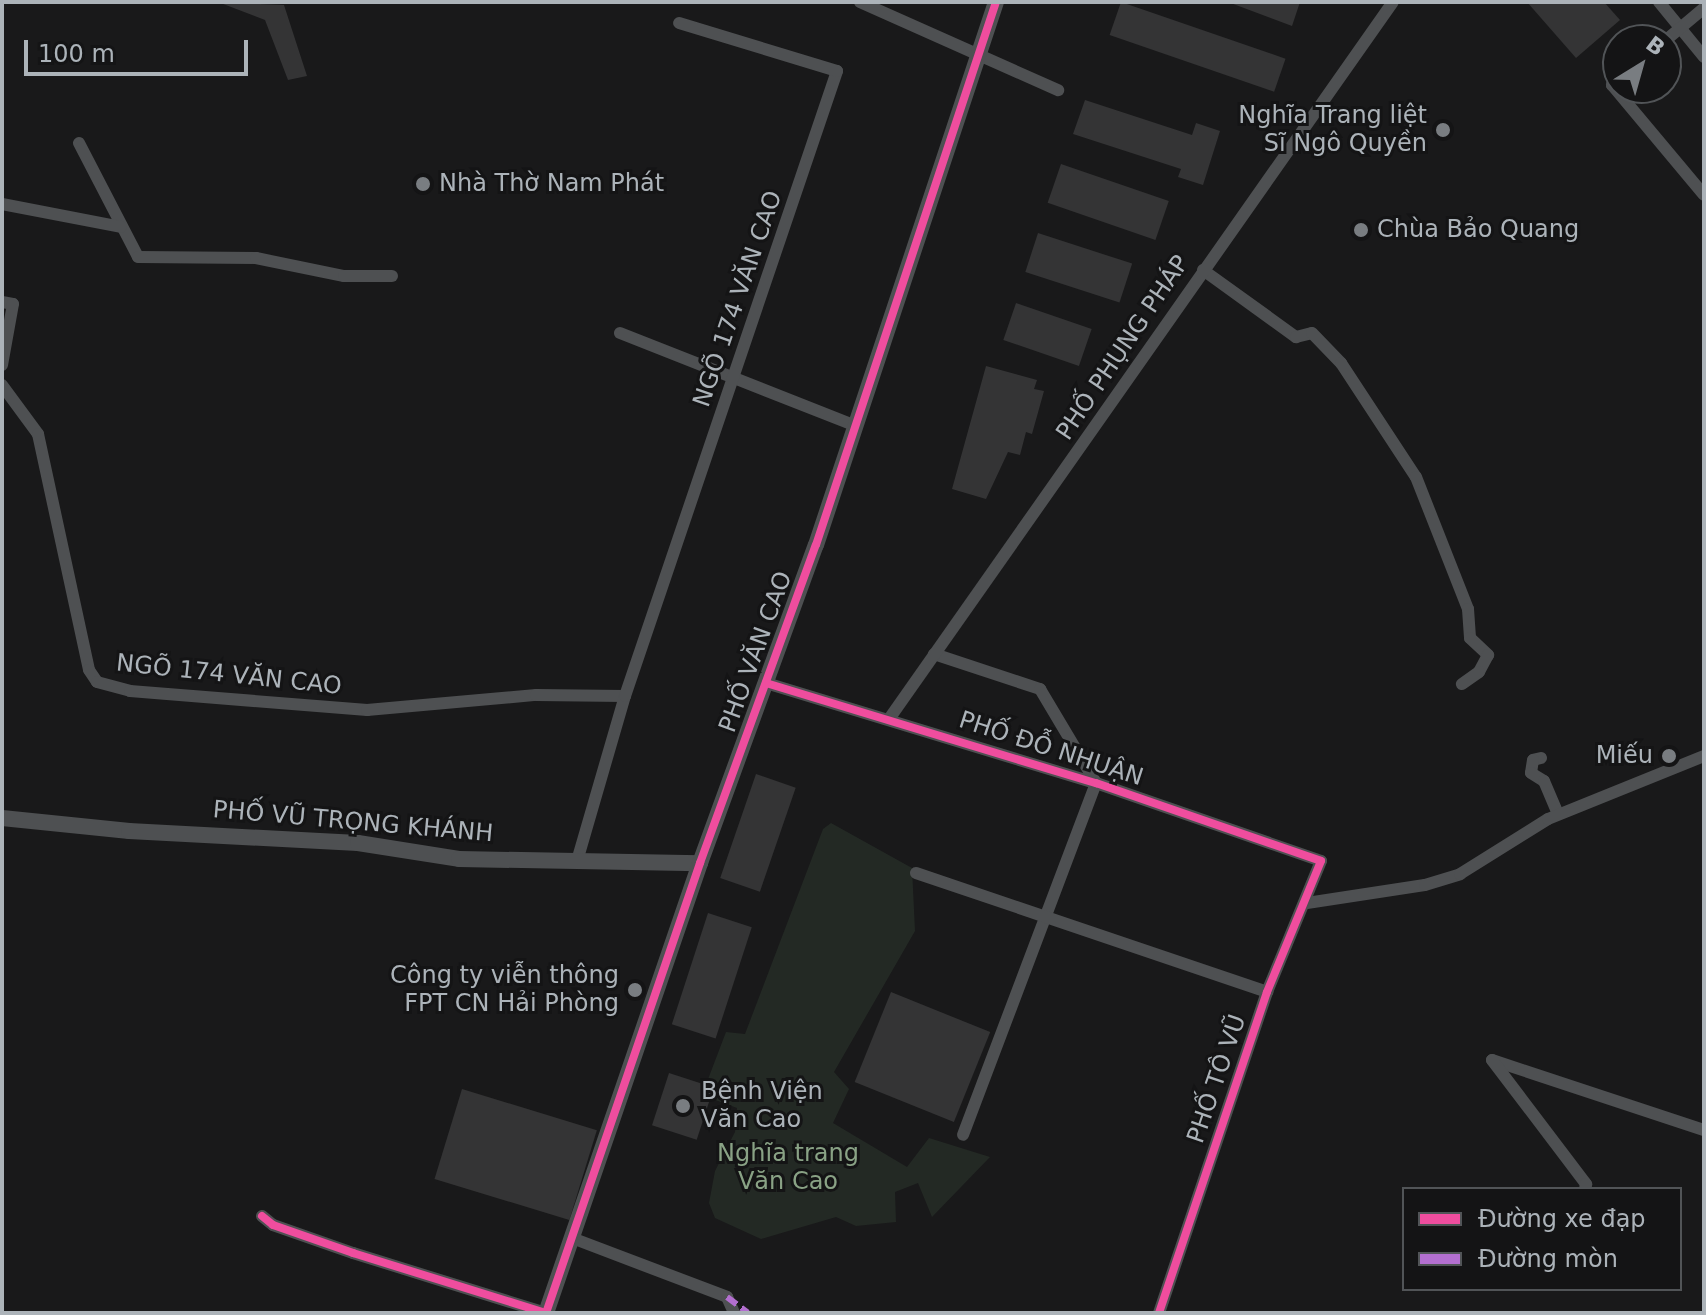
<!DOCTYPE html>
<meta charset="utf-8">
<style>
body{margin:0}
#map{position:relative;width:1706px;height:1315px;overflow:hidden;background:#19191a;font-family:"DejaVu Sans",sans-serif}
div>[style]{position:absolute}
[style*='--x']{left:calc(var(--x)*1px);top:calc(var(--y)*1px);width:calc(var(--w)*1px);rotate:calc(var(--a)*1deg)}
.green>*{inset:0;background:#232924}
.building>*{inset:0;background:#343435;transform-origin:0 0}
.minor>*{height:12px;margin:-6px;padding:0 6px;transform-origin:6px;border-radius:6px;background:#4e5052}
.tertiary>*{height:16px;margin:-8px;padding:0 8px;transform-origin:8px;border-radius:8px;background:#4e5052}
.quiet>*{height:6px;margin-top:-3px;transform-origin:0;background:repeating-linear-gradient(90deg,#b36fd0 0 12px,transparent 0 18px)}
.cycleway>*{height:8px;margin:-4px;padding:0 4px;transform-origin:4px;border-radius:4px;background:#ef4d9e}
.dots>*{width:22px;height:22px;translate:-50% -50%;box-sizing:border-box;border:4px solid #141415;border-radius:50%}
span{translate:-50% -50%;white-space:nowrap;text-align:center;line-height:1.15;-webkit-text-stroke:6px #141415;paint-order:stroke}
.poi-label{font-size:24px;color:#acb3b9}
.right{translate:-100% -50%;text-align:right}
.left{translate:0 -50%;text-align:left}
.street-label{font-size:24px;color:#acb3b9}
.park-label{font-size:24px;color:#89a285}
.frame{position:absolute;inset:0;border:4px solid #acb3b9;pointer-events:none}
.legend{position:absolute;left:1402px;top:1187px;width:280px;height:104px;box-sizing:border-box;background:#141415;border:2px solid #515457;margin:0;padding:10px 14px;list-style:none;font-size:24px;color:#acb3b9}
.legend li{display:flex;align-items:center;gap:16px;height:40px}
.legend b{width:40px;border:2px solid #515457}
.north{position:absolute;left:1602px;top:24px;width:80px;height:80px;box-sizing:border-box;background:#141415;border:2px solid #515457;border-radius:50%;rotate:37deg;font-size:22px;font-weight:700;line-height:32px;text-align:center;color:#acb3b9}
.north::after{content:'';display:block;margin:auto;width:28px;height:36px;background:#797d81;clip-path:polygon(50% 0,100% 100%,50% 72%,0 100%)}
.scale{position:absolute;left:24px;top:40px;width:224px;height:36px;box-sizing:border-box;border:4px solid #acb3b9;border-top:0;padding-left:10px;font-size:24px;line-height:28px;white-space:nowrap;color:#acb3b9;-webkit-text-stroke:6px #141415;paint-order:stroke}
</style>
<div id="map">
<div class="green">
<div style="clip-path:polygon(831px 823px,912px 868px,915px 931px,834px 1072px,849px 1089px,833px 1123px,907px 1167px,929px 1138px,990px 1157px,932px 1217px,918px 1183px,895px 1192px,896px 1222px,856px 1226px,836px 1217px,761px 1239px,715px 1218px,709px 1203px,715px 1171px,735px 1132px,737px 1108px,702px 1095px,726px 1032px,745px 1034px,823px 829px)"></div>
</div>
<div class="building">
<div style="clip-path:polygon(218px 2px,284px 5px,307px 76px,288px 80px,265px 20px)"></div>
<div style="left:1121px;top:2px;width:174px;height:35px;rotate:19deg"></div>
<div style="clip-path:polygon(1228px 2px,1300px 2px,1292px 26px)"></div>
<div style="clip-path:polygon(1527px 2px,1604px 2px,1620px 20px,1576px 58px)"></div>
<div style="clip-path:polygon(1085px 100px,1192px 135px,1196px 123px,1220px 131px,1203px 185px,1178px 177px,1181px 169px,1073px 134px)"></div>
<div style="left:1061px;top:164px;width:114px;height:41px;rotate:19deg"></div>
<div style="left:1038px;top:233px;width:99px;height:41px;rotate:18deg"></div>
<div style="left:1016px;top:303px;width:80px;height:39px;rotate:19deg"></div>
<div style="clip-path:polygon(986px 366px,1037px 380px,1034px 389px,1044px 391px,1032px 434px,1026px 432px,1020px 455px,1008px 452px,986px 499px,952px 489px)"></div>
<div style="left:756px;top:774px;width:42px;height:110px;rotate:19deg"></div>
<div style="left:708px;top:913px;width:46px;height:117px;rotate:18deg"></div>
<div style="left:891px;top:992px;width:107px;height:97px;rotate:22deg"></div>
<div style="left:669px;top:1073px;width:47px;height:55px;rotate:18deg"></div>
<div style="left:462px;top:1089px;width:141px;height:94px;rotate:17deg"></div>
</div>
<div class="minor">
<div style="--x:860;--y:2;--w:217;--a:24"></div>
<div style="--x:1659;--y:2;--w:71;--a:50.7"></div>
<div style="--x:1666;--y:40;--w:50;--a:-40.1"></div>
<div style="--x:1618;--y:80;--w:8;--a:140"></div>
<div style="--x:1612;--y:85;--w:143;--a:50.1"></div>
<div style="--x:79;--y:143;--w:128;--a:62.6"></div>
<div style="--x:138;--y:257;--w:118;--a:0.5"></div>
<div style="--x:256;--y:258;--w:90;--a:11.6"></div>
<div style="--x:344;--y:276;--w:48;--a:0"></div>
<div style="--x:2;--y:204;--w:121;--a:10.9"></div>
<div style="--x:1203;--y:270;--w:115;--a:35.8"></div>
<div style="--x:1296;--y:337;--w:16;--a:-14"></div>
<div style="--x:1312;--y:333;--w:42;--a:46"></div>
<div style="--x:1341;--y:363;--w:136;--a:56.7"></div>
<div style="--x:1416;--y:477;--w:142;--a:68.5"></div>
<div style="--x:1468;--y:609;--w:29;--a:86"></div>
<div style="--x:1470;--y:638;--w:25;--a:43"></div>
<div style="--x:1488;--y:655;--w:19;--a:118"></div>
<div style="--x:1479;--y:672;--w:21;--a:145"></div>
<div style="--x:2;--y:302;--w:11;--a:10"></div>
<div style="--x:13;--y:304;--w:62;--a:100.2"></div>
<div style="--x:620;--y:333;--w:251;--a:21.5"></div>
<div style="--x:2;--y:385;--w:61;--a:53.7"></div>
<div style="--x:38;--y:434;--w:241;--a:77.8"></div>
<div style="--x:89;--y:670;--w:14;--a:56"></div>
<div style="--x:97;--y:682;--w:34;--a:15"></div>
<div style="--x:130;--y:691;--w:238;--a:4.6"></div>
<div style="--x:367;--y:710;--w:170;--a:-5.1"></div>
<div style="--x:536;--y:695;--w:89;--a:0.6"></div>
<div style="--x:934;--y:654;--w:112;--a:18.3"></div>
<div style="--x:1040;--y:689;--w:109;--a:59.2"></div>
<div style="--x:1096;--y:783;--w:376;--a:110.7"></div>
<div style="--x:766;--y:683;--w:345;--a:16.9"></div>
<div style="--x:1096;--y:783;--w:238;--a:19.1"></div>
<div style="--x:1321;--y:861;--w:142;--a:112.4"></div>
<div style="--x:1267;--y:992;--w:339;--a:108.6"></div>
<div style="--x:889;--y:719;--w:876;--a:-54.9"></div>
<div style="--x:1541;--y:758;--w:8;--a:166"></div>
<div style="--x:1533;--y:760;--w:13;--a:99"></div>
<div style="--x:1531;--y:773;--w:15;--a:32"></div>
<div style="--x:1544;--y:781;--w:36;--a:67"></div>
<div style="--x:577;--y:861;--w:172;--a:-73.8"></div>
<div style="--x:625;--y:696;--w:660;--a:-71.26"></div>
<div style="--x:837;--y:71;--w:165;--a:-163.1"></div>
<div style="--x:916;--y:873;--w:371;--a:18.7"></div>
<div style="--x:1307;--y:903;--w:119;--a:-8.7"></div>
<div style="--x:1425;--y:885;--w:37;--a:-17"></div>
<div style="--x:1460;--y:874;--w:104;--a:-32"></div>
<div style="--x:1548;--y:819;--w:168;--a:-22"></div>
<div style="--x:1492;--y:1060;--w:223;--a:18.3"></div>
<div style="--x:1492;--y:1060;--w:156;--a:52.8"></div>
<div style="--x:1586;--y:1184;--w:5;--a:101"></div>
<div style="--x:262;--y:1216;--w:14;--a:39"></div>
<div style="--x:273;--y:1225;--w:85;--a:19.3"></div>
<div style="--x:353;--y:1253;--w:202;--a:17.3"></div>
<div style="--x:572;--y:1238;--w:166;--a:20.8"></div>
<div style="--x:727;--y:1297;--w:17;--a:66"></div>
</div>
<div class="tertiary">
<div style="--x:2;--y:818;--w:128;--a:5.8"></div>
<div style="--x:129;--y:831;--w:229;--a:3"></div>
<div style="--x:358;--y:843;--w:102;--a:9"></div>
<div style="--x:459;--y:859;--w:241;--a:1"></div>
<div style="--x:546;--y:1313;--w:476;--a:-71.1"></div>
<div style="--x:700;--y:863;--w:338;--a:-70"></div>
<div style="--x:816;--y:545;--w:572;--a:-71.66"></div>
</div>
<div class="quiet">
<div style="--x:727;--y:1297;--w:26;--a:37"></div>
</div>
<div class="cycleway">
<div style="--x:766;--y:683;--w:345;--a:16.9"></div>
<div style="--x:1096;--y:783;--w:238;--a:19.1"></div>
<div style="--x:1321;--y:861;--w:142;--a:112.4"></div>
<div style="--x:1267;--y:992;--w:339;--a:108.6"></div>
<div style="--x:262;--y:1216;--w:14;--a:39"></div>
<div style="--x:273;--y:1225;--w:85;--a:19.3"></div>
<div style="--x:353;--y:1253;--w:202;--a:17.3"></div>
<div style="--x:546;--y:1313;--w:476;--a:-71.1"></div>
<div style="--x:700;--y:863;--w:338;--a:-70"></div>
<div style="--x:816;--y:545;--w:572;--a:-71.66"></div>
</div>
<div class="dots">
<div style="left:1443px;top:130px;background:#797d81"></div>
<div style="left:423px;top:184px;background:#797d81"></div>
<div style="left:1361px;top:230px;background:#797d81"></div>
<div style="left:1669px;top:756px;background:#797d81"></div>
<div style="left:635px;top:990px;background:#797d81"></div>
<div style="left:683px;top:1106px;background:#797d81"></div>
</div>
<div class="poi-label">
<span class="right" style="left:1427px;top:130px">Nghĩa Trang liệt<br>Sĩ Ngô Quyền</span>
<span class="left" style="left:439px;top:184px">Nhà Thờ Nam Phát</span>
<span class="left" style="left:1377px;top:230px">Chùa Bảo Quang</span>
<span class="right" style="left:1653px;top:756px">Miếu</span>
<span class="right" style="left:619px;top:990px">Công ty viễn thông<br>FPT CN Hải Phòng</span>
<span class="left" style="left:701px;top:1106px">Bệnh Viện<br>Văn Cao</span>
</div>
<div class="street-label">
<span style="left:738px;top:299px;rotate:-71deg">NGÕ 174 VĂN CAO</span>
<span style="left:1123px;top:348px;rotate:-56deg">PHỐ PHỤNG PHÁP</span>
<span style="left:756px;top:652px;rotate:-70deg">PHỐ VĂN CAO</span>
<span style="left:229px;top:675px;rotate:6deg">NGÕ 174 VĂN CAO</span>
<span style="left:1051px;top:749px;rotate:18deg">PHỐ ĐỖ NHUẬN</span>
<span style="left:353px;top:822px;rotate:5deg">PHỐ VŨ TRỌNG KHÁNH</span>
<span style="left:1217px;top:1079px;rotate:-71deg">PHỐ TÔ VŨ</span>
</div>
<div class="park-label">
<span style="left:788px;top:1168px">Nghĩa trang<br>Văn Cao</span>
</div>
<div class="frame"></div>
<ul class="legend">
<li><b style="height:10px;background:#ef4d9e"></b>Đường xe đạp</li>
<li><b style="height:10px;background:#b36fd0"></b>Đường mòn</li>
</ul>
<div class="north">B</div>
<div class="scale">100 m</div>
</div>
